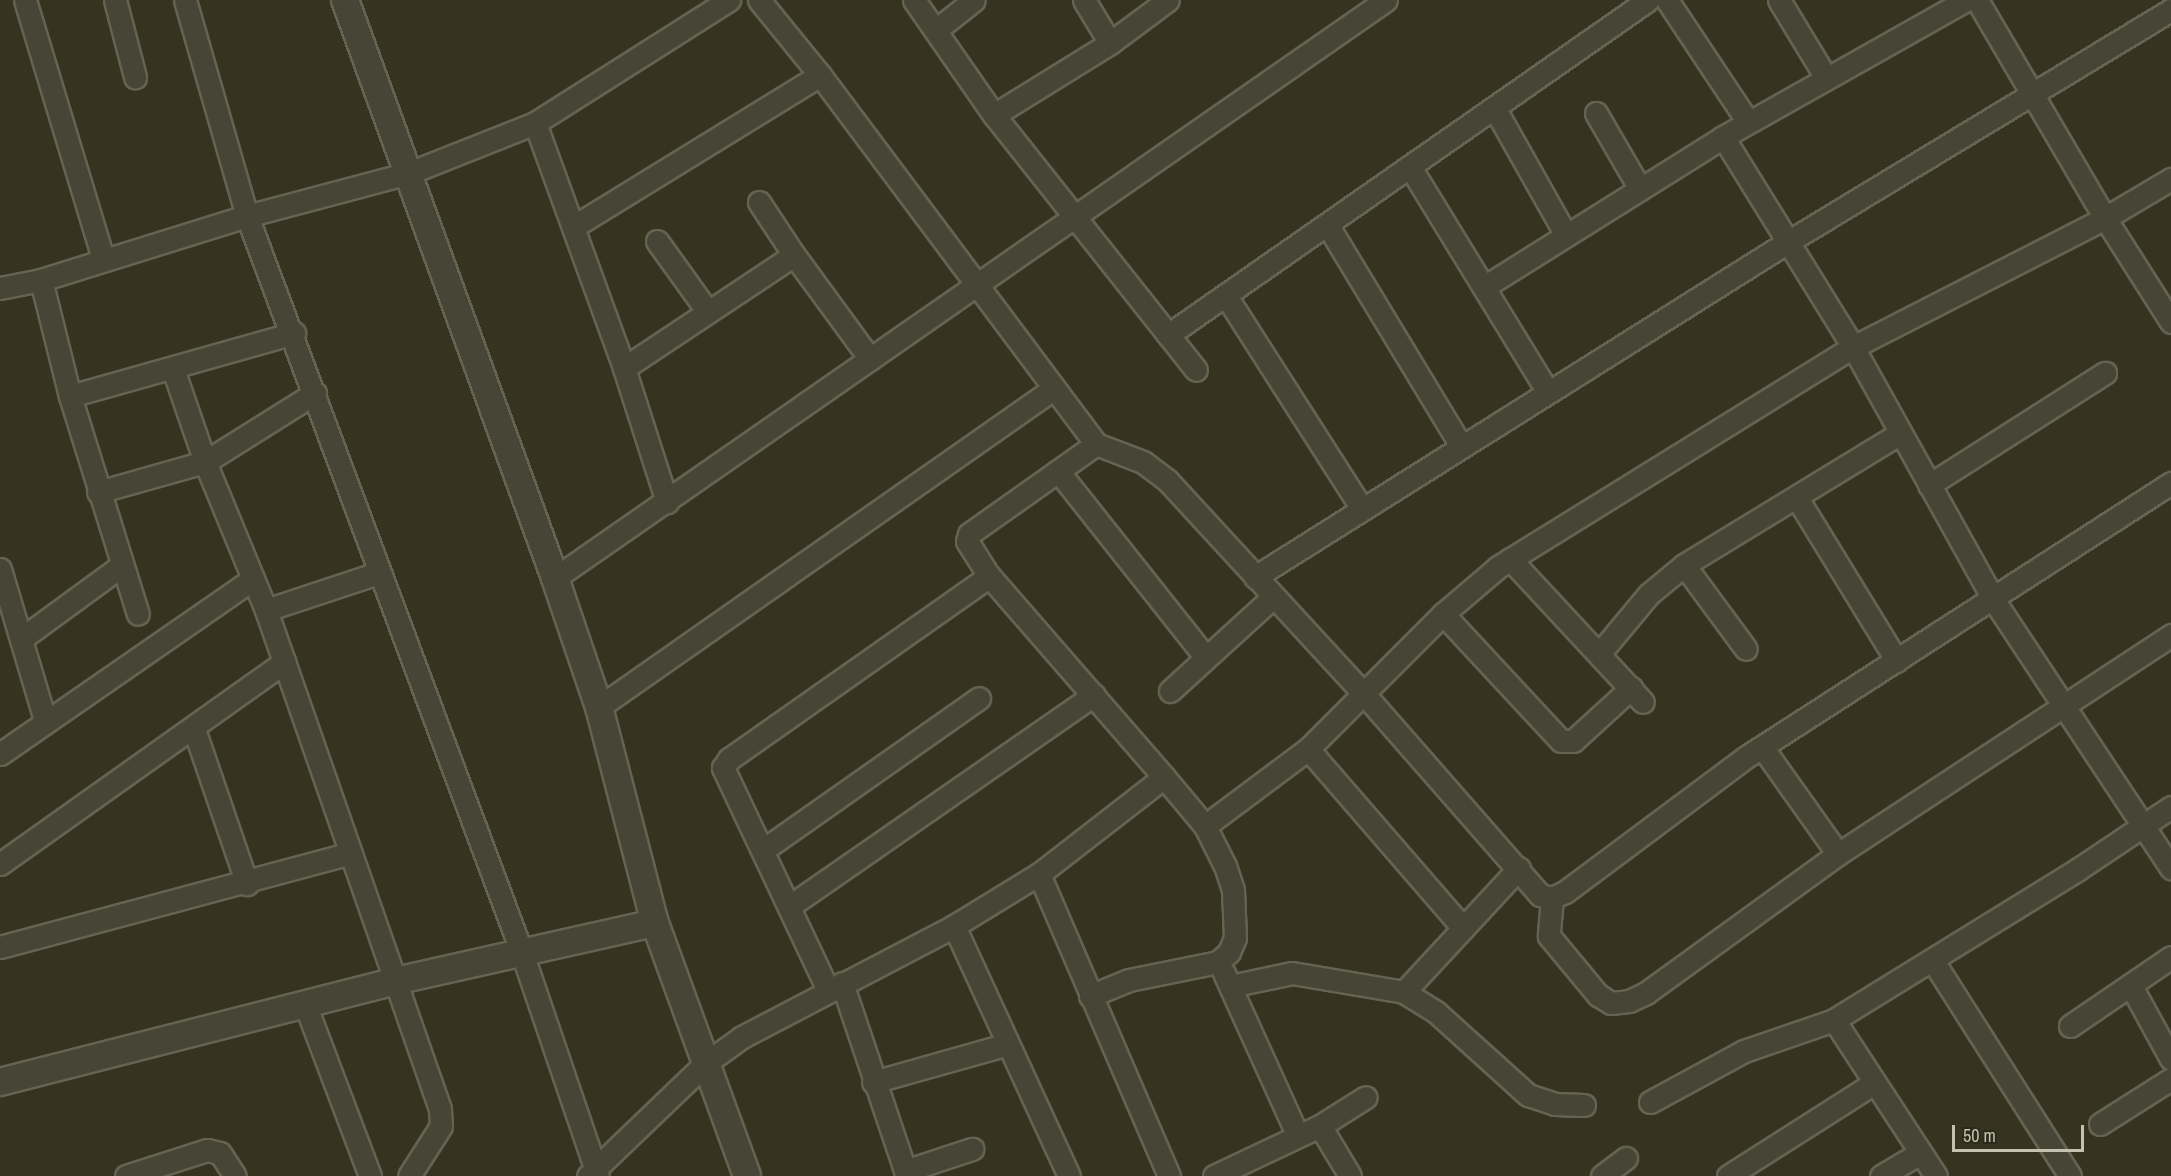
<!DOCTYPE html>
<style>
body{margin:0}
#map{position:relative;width:2171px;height:1176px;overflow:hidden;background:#363421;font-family:"Archivo Narrow",sans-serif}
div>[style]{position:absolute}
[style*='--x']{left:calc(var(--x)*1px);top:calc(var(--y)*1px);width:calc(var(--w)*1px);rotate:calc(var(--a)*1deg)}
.roads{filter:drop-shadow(2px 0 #656352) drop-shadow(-2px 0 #656352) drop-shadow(0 2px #656352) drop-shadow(0 -2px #656352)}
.minor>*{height:21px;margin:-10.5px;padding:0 10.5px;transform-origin:10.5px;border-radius:10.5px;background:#474535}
.tertiary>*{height:26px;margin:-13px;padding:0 13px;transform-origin:13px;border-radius:13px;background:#474535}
span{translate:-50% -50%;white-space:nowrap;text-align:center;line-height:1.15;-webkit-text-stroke:5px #2b2a1a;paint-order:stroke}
.scale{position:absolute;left:1952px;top:1125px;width:132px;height:27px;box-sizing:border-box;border:3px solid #c4c2af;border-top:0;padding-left:8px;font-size:18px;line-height:21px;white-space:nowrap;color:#c4c2af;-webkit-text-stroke:4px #2b2a1a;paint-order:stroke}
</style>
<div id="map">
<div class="roads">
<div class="minor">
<div style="--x:25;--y:0;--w:270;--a:73.2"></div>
<div style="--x:115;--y:0;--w:80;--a:75.4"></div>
<div style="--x:185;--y:0;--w:225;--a:74"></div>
<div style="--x:247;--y:216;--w:787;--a:69.54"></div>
<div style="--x:522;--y:953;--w:236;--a:71.2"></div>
<div style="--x:759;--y:0;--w:97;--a:50.9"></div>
<div style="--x:820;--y:75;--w:461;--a:53.2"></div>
<div style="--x:1096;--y:444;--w:50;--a:21"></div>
<div style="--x:1143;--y:462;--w:31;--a:37"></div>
<div style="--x:1168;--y:481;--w:289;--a:47.4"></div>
<div style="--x:1364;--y:694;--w:267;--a:48.8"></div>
<div style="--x:1540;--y:895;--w:12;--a:14"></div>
<div style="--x:1552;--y:898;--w:14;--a:-25"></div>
<div style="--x:1565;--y:892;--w:226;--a:-36.7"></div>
<div style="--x:1746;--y:757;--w:506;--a:-32.81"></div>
<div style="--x:914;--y:0;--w:140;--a:55.2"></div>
<div style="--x:994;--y:115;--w:325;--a:51.6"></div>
<div style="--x:1084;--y:0;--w:50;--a:58.8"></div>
<div style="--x:1667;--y:0;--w:146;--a:56.4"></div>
<div style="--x:1779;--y:0;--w:89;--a:58.8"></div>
<div style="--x:1977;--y:0;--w:253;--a:59.6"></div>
<div style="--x:2105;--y:218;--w:123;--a:57.6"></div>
<div style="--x:936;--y:30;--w:48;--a:-38.3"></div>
<div style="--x:1495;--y:109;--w:145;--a:60.6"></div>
<div style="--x:1596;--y:113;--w:88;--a:59.9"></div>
<div style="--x:994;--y:115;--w:137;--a:-31.8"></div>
<div style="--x:1110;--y:43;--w:72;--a:-36.6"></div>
<div style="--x:535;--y:123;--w:261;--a:70"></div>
<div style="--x:624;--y:368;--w:141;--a:72.2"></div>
<div style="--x:1723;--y:137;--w:247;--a:58.2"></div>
<div style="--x:1853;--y:347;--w:288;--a:60.9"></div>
<div style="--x:1993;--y:599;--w:323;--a:56.5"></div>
<div style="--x:1410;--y:167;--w:263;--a:58.5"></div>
<div style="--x:759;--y:202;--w:64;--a:56.6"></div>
<div style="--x:1328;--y:226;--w:257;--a:58.8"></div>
<div style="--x:573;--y:227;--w:290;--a:-31.6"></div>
<div style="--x:657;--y:241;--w:87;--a:54.3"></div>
<div style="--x:41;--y:280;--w:120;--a:76"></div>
<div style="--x:70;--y:396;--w:228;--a:72.7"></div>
<div style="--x:1484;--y:287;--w:282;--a:-32.1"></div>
<div style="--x:1723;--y:137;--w:279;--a:-29.4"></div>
<div style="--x:0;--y:288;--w:42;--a:-11"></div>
<div style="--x:41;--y:280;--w:216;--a:-17.3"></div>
<div style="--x:247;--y:216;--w:168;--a:-14.9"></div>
<div style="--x:409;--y:173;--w:136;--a:-21.6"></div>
<div style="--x:535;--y:123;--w:230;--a:-32.4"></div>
<div style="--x:1226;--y:296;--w:253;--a:57.4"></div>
<div style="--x:1168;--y:335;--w:585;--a:-34.91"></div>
<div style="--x:624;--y:368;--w:204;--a:-33.6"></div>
<div style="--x:794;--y:255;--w:129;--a:53.8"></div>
<div style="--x:173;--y:369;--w:98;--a:71"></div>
<div style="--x:205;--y:462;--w:160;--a:67.6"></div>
<div style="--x:266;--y:610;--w:528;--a:70.78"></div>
<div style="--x:440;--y:1109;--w:17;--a:87"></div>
<div style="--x:441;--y:1126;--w:59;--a:122.6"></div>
<div style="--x:70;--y:396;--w:233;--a:-15.7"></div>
<div style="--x:1058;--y:471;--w:238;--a:51.6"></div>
<div style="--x:1929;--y:485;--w:209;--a:-32.5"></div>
<div style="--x:98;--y:492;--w:111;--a:-15.7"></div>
<div style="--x:205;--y:462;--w:130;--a:-32.1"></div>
<div style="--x:1797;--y:498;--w:191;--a:58.5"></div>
<div style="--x:1510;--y:559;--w:195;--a:47.1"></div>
<div style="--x:1684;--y:565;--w:104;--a:53.6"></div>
<div style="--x:0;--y:569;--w:158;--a:73.4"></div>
<div style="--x:1255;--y:577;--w:627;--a:-32.17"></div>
<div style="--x:1786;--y:243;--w:450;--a:-31.2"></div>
<div style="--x:555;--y:578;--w:1012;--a:-34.82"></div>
<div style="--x:266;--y:610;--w:118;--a:-18.3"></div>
<div style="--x:1443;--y:614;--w:173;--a:47.1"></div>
<div style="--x:1561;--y:741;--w:12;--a:0"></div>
<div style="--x:1573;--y:741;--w:79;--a:-42.4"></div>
<div style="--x:21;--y:639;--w:125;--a:-36.2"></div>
<div style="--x:1599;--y:654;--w:78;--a:-50.2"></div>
<div style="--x:1649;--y:594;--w:45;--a:-39.6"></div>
<div style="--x:1684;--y:565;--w:253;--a:-31.4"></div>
<div style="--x:1170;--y:691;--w:139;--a:-42.4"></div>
<div style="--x:599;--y:707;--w:554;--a:-35.01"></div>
<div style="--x:194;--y:729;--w:164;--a:71.1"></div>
<div style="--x:1762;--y:747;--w:131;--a:54.6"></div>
<div style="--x:1308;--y:749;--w:237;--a:49.1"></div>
<div style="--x:0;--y:754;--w:308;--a:-34.7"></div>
<div style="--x:1205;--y:826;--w:129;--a:-36.8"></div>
<div style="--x:1308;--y:749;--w:191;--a:-45"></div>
<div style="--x:1443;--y:614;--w:72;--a:-40.5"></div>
<div style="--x:1498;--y:567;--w:418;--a:-31.8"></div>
<div style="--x:1853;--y:347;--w:283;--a:-27.1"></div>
<div style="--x:2105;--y:218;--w:77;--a:-30.6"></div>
<div style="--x:763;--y:850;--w:264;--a:-35.1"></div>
<div style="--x:0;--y:864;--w:349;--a:-35.4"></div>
<div style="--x:1039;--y:874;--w:329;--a:66.7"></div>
<div style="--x:1552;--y:898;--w:38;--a:95"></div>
<div style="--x:1549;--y:936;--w:77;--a:50.3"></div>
<div style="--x:1598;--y:995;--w:15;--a:32"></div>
<div style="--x:1611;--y:1003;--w:18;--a:-6"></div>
<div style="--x:1629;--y:1001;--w:19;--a:-25"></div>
<div style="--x:1646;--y:993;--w:237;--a:-35.9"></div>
<div style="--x:1838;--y:854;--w:399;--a:-33.3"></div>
<div style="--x:790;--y:906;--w:370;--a:-34.8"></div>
<div style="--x:954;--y:926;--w:275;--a:65.3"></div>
<div style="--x:0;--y:947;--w:363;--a:-15"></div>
<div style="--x:1933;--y:961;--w:255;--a:57.5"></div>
<div style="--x:1224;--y:973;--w:179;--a:65.6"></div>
<div style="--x:842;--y:983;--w:204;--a:71.4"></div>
<div style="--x:1230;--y:986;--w:63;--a:-11.8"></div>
<div style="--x:1292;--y:973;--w:114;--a:9.6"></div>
<div style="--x:1404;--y:992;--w:38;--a:32"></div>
<div style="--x:1436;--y:1012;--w:124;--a:42.1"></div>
<div style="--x:1528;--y:1095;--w:28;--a:18"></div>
<div style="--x:1555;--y:1104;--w:29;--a:2"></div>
<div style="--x:2131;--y:986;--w:83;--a:61.3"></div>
<div style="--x:828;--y:990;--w:246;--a:-115.3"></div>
<div style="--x:723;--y:768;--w:11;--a:-56"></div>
<div style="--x:729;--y:759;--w:318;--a:-35.1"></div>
<div style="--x:1404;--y:992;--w:169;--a:-47.2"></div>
<div style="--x:1090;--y:996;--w:42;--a:-22.3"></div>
<div style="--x:1129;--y:980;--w:91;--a:-11.4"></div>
<div style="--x:1218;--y:962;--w:15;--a:-42"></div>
<div style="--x:1229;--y:952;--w:15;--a:-67"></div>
<div style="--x:1235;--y:938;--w:48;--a:-92.4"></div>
<div style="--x:1233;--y:890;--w:25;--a:-108"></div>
<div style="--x:1225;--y:866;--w:45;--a:-116.6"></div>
<div style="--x:1205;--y:826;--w:64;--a:-129.9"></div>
<div style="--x:305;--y:1004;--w:184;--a:69.3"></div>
<div style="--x:1834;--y:1020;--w:186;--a:56.8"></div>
<div style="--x:2070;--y:1026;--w:122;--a:-34.3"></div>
<div style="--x:873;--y:1082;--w:140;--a:-15.7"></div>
<div style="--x:1650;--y:1102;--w:107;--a:-28.5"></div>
<div style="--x:1744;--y:1051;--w:95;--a:-19"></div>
<div style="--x:1834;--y:1020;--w:286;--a:-31.7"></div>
<div style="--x:2077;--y:870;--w:113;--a:-33.8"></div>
<div style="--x:2100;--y:1124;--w:84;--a:-32.4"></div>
<div style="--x:1320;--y:1126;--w:58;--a:59"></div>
<div style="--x:905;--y:1171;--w:71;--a:-18.2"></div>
<div style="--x:126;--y:1176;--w:85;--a:-17.8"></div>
<div style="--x:207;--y:1150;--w:13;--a:13"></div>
<div style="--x:220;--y:1153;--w:27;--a:57"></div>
<div style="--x:588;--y:1176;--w:163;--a:-43.8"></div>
<div style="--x:706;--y:1063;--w:44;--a:-35.8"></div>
<div style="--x:742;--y:1037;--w:239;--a:-27.6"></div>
<div style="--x:954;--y:926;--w:100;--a:-31.5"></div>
<div style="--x:1039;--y:874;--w:158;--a:-37.8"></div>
<div style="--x:1164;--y:777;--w:267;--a:-131"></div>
<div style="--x:989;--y:576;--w:41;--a:-122.2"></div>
<div style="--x:967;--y:541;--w:7;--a:-74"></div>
<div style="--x:969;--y:534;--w:156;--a:-35.3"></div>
<div style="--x:1214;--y:1176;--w:117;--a:-25.3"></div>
<div style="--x:1320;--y:1126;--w:54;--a:-32.2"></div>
<div style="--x:1602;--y:1176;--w:30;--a:-37"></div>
<div style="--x:1728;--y:1176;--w:173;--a:-32.5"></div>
<div style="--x:1881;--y:1176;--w:45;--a:-30.5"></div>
</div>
<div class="tertiary">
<div style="--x:345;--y:0;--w:615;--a:70.03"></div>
<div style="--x:555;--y:578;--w:136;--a:71.2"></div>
<div style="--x:599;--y:707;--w:223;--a:75.5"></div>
<div style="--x:655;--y:923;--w:269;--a:70"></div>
<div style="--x:0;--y:1082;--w:408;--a:-14.3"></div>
<div style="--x:395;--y:981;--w:266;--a:-12.6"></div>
</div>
</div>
<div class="scale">50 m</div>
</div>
